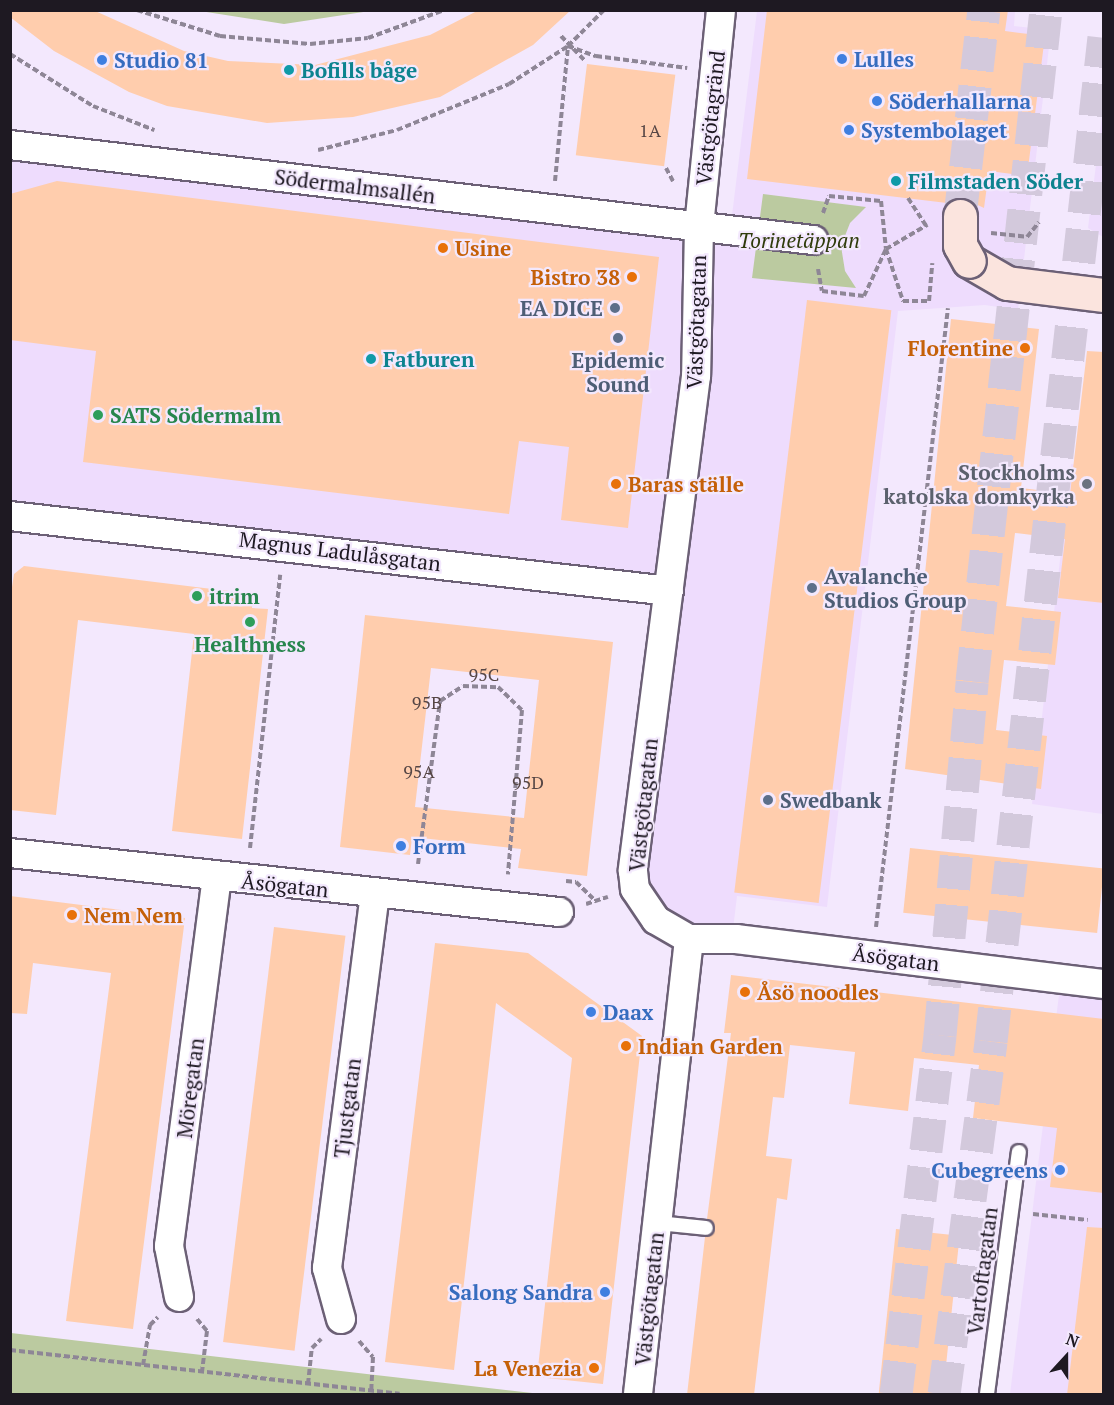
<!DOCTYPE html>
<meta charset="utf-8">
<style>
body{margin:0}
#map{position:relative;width:1114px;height:1405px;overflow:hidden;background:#f3e8fd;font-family:"PT Serif",serif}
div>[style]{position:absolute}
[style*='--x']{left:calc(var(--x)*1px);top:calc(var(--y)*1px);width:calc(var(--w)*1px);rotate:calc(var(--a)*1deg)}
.built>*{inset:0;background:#eedcfd}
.green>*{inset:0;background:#bbcaa0}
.building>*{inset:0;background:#ffcdad;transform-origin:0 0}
.secondary-tunnel>*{height:33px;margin-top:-16.5px;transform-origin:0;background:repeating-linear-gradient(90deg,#d3c9dc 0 33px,transparent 0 49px)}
.highway-tunnel>*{height:33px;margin-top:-16.5px;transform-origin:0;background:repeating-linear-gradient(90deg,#d3c9dc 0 33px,transparent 0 49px)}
.path>*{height:4px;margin-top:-2px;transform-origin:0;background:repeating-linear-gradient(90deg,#8e8696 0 6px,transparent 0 9px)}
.roads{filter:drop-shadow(2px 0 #6c6076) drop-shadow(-2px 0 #6c6076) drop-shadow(0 2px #6c6076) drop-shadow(0 -2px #6c6076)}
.lane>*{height:14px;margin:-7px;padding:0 7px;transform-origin:7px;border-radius:7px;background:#fff}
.street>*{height:28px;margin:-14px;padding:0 14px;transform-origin:14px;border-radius:14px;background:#fff}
.secondary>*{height:33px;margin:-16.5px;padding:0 16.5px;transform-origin:16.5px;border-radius:16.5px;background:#fbe4de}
.path-bridge>*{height:4px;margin-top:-2px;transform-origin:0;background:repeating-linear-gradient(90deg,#8e8696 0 6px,transparent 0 9px)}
.bridges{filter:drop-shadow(2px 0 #6c6076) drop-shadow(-2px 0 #6c6076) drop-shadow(0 2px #6c6076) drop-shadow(0 -2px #6c6076)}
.secondary-bridge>*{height:33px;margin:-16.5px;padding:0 16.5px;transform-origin:16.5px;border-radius:16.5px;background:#fbe4de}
.dots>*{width:16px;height:16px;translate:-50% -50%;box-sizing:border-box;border:3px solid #f3e8fd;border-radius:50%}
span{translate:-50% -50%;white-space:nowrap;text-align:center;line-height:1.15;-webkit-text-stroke:4.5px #f3e8fd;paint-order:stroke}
.number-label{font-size:18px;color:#564645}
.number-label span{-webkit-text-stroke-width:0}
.shop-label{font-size:21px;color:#366cbe;font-weight:700}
.left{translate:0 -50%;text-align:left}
.right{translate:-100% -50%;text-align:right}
.culture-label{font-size:21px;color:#0d838f;font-weight:700}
.street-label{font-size:21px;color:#1e1922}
.park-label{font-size:21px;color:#2f3b0b;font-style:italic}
.food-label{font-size:21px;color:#c56008;font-weight:700}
.service-label{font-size:21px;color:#4e5e75;font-weight:700}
.leisure-label{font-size:21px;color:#27864d;font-weight:700}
.worship-label{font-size:21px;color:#5b616d;font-weight:700}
.frame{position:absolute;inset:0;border:12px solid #1e1922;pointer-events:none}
.north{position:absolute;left:1036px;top:1327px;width:60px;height:60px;-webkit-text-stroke:4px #f3e8fd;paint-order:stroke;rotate:21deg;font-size:16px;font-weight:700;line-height:24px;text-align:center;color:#1e1922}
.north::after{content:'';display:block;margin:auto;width:21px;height:27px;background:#1e1922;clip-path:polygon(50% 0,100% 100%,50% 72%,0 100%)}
</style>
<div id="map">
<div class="built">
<div style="clip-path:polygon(757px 11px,1015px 11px,1014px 26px,1051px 30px,1018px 310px,985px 305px,898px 311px,827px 907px,737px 896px,732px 938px,686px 939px,634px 893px,666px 593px,11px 520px,11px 148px,730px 232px)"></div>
<div style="clip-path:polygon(1103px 109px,1104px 237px,1103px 237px,1088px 228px)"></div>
<div style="clip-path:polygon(1071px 464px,1103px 468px,1103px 814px,1032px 804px)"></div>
<div style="clip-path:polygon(1061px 978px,1103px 984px,1103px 1394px,1010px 1394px)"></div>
</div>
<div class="green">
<div style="clip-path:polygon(200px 11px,370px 11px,284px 24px)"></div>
<div style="clip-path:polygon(763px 194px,866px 207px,850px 223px,841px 246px,845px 271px,856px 288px,752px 278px)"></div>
<div style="clip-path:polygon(11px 1333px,541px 1394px,11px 1394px)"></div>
</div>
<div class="building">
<div style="clip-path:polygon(10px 10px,93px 10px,184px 51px,228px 61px,315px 65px,430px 35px,479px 10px,571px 10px,533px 45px,440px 97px,353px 117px,267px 123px,167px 106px,129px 92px,54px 51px,10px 17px)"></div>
<div style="clip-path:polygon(767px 10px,1008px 10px,1005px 31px,1045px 36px,1027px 176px,989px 171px,984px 208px,961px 197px,947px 203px,747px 179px)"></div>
<div style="left:587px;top:64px;width:89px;height:92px;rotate:7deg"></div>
<div style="clip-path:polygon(57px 181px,659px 257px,628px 528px,561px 520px,569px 447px,519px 441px,509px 514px,83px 462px,96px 351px,10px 340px,10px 194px)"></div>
<div style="left:807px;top:300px;width:85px;height:597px;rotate:7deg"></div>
<div style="clip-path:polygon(951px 319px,1039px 329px,1021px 488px,1070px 494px,1087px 351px,1104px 352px,1104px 603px,1058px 598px,1065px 539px,1015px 533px,1006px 606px,1061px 612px,1055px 665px,1004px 660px,996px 730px,1047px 736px,1041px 789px,905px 769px)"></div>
<div style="clip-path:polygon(24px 566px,253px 594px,252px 608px,268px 609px,242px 839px,172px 831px,194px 634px,78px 620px,56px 815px,10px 810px,10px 600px,14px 574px)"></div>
<div style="clip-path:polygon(evenodd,365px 615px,613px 642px,587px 876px,518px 868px,521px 849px,412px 837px,410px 855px,340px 847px,365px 615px,431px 668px,539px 680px,524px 818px,415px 807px,431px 668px)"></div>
<div style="left:910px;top:848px;width:195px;height:65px;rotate:6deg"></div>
<div style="clip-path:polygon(10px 896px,185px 918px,133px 1329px,66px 1321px,111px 973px,33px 963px,27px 1014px,10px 1013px)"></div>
<div style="left:274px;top:927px;width:72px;height:418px;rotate:7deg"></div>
<div style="clip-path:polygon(435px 943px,528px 953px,642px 1036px,603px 1384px,537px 1377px,572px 1058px,496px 1003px,454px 1370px,385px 1362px)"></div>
<div style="clip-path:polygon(731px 975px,1104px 1019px,1104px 1193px,1050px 1187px,1057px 1128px,973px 1118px,979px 1065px,914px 1058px,908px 1111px,849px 1104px,855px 1052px,790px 1045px,784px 1098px,773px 1097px,766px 1156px,792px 1159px,787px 1200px,777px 1198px,754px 1395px,687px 1395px,705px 1237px,715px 1230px,707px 1219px,731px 1033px,724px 1033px)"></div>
<div style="clip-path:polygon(1087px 1227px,1104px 1228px,1104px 1395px,1067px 1395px)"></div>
<div style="left:896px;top:1229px;width:64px;height:167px;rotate:6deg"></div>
</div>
<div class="secondary-tunnel">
<div style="--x:960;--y:216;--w:207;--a:-83.4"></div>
</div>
<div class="highway-tunnel">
<div style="--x:896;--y:1394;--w:362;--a:-83"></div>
<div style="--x:940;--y:1035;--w:355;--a:-84.8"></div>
<div style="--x:972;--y:681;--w:675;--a:-83.71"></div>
<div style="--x:944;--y:1394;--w:356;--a:-82.4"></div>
<div style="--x:991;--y:1041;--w:1010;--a:-83.58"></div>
</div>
<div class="path">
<div style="--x:137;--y:10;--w:87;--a:17.4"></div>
<div style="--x:220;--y:36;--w:90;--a:5.1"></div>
<div style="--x:310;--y:44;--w:58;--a:-5.9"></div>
<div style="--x:368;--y:38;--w:81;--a:-20.2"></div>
<div style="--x:561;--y:36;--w:35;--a:46"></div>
<div style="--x:10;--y:54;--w:98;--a:32.1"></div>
<div style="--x:93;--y:106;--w:66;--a:21.5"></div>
<div style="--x:318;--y:150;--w:81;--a:-14.2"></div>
<div style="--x:397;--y:130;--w:121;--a:-22.3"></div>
<div style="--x:509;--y:84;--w:70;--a:-32.8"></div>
<div style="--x:568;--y:46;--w:51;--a:-45"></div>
<div style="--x:666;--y:168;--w:15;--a:62"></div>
<div style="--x:555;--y:181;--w:136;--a:-84.5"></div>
<div style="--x:568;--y:46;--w:30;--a:20"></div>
<div style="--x:596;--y:56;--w:92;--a:7.5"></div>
<div style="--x:823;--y:213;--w:18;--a:-71"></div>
<div style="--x:829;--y:196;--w:52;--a:5.5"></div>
<div style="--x:881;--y:201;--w:48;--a:84.1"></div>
<div style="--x:886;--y:249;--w:55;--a:71.9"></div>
<div style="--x:903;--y:301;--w:26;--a:0"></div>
<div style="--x:991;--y:233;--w:36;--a:6"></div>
<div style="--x:1027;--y:237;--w:19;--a:-51"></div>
<div style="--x:818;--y:269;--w:22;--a:80"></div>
<div style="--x:822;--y:291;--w:42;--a:6.8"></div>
<div style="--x:864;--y:296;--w:52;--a:-64.9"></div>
<div style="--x:886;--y:249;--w:48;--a:-30.3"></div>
<div style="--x:250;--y:848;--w:275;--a:-83.7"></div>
<div style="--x:418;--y:864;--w:164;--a:-82.3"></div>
<div style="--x:440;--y:701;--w:27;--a:-33"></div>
<div style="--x:463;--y:686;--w:35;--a:2"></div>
<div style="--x:498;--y:687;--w:33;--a:44"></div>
<div style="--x:522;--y:710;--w:165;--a:94.9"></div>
<div style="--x:566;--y:881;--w:10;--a:6"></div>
<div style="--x:576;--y:882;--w:28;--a:44"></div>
<div style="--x:586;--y:904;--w:23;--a:-18"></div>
<div style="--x:876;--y:927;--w:623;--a:-83.37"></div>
<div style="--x:1033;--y:1214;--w:55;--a:6.2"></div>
<div style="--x:197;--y:1319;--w:16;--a:50"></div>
<div style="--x:207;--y:1331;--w:41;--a:97"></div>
<div style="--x:359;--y:1341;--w:21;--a:49"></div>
<div style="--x:373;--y:1357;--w:35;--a:93"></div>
<div style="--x:10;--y:1350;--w:392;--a:6.4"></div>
<div style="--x:143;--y:1365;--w:41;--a:-80.1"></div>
<div style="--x:150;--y:1325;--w:11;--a:-45"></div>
<div style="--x:308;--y:1384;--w:36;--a:-84"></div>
<div style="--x:312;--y:1348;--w:13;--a:-45"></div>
</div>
<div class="roads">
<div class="lane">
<div style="--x:658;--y:1223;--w:48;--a:5.9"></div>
<div style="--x:987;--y:1394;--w:244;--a:-82.5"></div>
</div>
<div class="street">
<div style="--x:721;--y:10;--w:217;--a:95.8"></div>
<div style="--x:699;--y:226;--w:150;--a:91.1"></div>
<div style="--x:696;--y:376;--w:499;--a:97.3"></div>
<div style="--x:633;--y:871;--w:18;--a:84"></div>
<div style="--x:635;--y:889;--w:37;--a:56"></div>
<div style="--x:656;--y:920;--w:38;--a:30"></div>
<div style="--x:689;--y:939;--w:47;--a:0"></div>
<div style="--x:736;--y:939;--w:371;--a:7"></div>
<div style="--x:10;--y:145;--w:809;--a:6.75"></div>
<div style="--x:10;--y:516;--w:663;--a:6.49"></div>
<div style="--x:10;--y:853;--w:552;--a:6.13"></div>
<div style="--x:179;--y:1297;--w:52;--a:-101.1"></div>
<div style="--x:169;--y:1246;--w:371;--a:-82.6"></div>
<div style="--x:341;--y:1319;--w:53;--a:-105.4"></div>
<div style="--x:327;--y:1268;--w:377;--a:-82.7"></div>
<div style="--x:638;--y:1394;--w:458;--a:-83.6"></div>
</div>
<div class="secondary">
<div style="--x:969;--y:261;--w:44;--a:30.1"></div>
<div style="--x:1007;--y:283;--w:98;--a:7.1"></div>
</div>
</div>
<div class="path-bridge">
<div style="--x:908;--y:198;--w:33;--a:57"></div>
<div style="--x:929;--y:301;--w:38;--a:-85"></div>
</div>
<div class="bridges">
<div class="secondary-bridge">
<div style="--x:960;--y:216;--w:29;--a:90"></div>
<div style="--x:960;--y:245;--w:18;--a:61"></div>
</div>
</div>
<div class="dots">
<div style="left:842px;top:59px;background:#3f7fe0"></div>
<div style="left:102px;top:60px;background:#3f7fe0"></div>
<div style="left:289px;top:70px;background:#0f9aa8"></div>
<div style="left:877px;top:101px;background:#3f7fe0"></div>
<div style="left:849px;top:130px;background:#3f7fe0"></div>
<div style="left:896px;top:181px;background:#0f9aa8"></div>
<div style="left:443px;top:248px;background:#e8710a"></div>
<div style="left:632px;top:277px;background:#e8710a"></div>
<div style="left:615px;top:308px;background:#5c6f8a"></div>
<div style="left:618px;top:338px;background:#5c6f8a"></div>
<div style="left:1025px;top:348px;background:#e8710a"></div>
<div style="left:371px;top:359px;background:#0f9aa8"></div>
<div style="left:98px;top:415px;background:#2e9e5b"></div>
<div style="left:616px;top:484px;background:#e8710a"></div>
<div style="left:1087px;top:484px;background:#6b7280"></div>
<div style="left:812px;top:588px;background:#5c6f8a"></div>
<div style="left:197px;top:596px;background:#2e9e5b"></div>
<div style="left:250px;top:622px;background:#2e9e5b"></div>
<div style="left:768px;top:800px;background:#5c6f8a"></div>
<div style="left:401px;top:846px;background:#3f7fe0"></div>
<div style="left:72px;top:915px;background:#e8710a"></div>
<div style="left:745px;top:992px;background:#e8710a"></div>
<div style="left:591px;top:1012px;background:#3f7fe0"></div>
<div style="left:626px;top:1046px;background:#e8710a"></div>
<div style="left:1060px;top:1170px;background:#3f7fe0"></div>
<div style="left:605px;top:1292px;background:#3f7fe0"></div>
<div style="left:594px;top:1368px;background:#e8710a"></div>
</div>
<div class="number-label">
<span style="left:650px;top:130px">1A</span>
<span style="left:484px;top:674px">95C</span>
<span style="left:427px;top:702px">95B</span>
<span style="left:419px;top:771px">95A</span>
<span style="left:528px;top:782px">95D</span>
</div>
<div class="shop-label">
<span class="left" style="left:854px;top:59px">Lulles</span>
<span class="left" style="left:114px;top:60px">Studio 81</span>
<span class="left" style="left:889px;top:101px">Söderhallarna</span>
<span class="left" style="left:861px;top:130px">Systembolaget</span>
<span class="left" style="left:413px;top:846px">Form</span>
<span class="left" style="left:603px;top:1012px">Daax</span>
<span class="right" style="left:1048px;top:1170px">Cubegreens</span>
<span class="right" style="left:593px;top:1292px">Salong Sandra</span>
</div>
<div class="culture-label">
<span class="left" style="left:301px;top:70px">Bofills båge</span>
<span class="left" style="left:908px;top:181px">Filmstaden Söder</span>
<span class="left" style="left:383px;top:359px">Fatburen</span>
</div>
<div class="street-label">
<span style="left:710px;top:118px;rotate:-84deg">Västgötagränd</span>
<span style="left:355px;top:186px;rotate:7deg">Södermalmsallén</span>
<span style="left:696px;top:322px;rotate:-88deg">Västgötagatan</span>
<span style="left:340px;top:551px;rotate:7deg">Magnus Ladulåsgatan</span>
<span style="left:643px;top:805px;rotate:-84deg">Västgötagatan</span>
<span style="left:285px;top:885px;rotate:6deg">Åsögatan</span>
<span style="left:896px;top:958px;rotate:7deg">Åsögatan</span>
<span style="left:190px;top:1088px;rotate:-83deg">Möregatan</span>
<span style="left:347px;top:1108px;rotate:-83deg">Tjustgatan</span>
<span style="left:982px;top:1271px;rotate:-83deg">Vartoftagatan</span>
<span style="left:649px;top:1299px;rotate:-84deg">Västgötagatan</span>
</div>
<div class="park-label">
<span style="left:799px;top:240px">Torinetäppan</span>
</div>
<div class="food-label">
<span class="left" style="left:455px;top:248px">Usine</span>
<span class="right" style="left:620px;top:277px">Bistro 38</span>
<span class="right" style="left:1013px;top:348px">Florentine</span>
<span class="left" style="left:628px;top:484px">Baras ställe</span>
<span class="left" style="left:84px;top:915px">Nem Nem</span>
<span class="left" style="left:757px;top:992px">Åsö noodles</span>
<span class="left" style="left:638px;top:1046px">Indian Garden</span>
<span class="right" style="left:582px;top:1368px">La Venezia</span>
</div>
<div class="service-label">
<span class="right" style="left:603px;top:308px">EA DICE</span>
<span style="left:618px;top:372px">Epidemic<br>Sound</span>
<span class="left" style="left:824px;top:588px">Avalanche<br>Studios Group</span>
<span class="left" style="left:780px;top:800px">Swedbank</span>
</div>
<div class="leisure-label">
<span class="left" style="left:110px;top:415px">SATS Södermalm</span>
<span class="left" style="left:209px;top:596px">itrim</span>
<span style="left:250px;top:644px">Healthness</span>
</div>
<div class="worship-label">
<span class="right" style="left:1075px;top:484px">Stockholms<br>katolska domkyrka</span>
</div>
<div class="frame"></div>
<div class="north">N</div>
</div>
